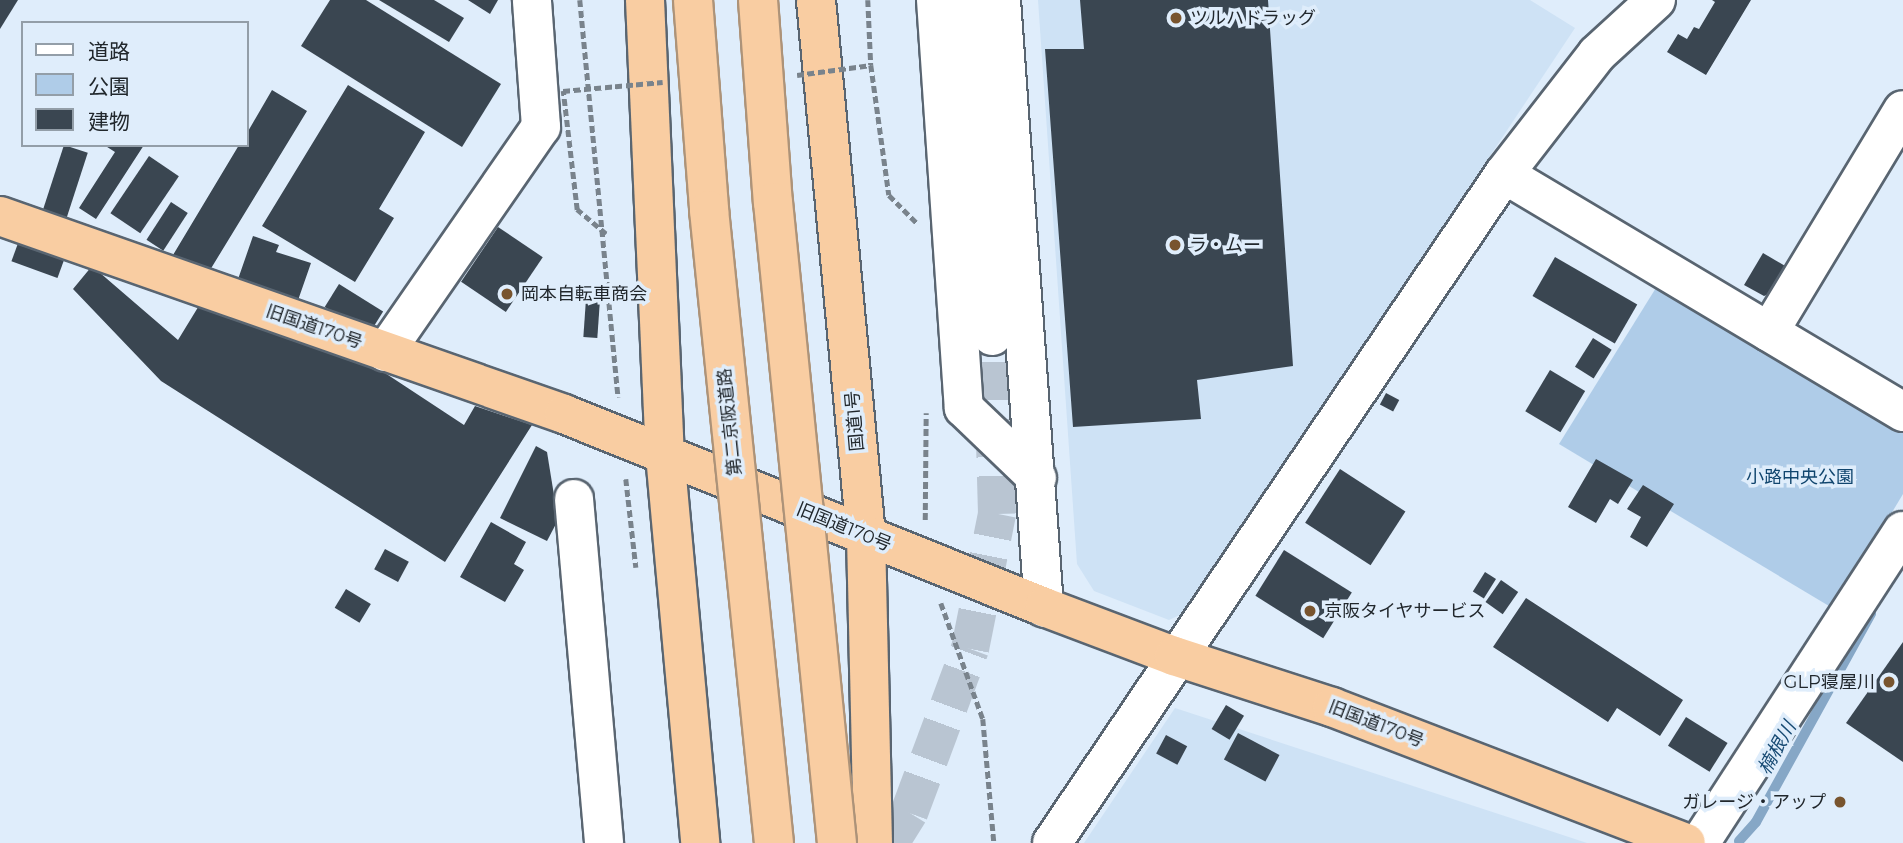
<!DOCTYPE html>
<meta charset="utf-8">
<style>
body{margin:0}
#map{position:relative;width:1903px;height:843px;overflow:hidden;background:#dfedfb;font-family:Montserrat,"Noto Sans JP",sans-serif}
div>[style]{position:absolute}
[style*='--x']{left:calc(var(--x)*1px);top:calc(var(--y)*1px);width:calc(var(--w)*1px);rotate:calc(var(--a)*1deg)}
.built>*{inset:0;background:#cee2f5}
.green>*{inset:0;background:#afcce8}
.stream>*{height:10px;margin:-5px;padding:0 5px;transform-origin:5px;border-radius:5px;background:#86a7c6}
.building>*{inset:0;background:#3a4651;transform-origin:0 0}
.minor-tunnel>*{height:38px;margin-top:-19px;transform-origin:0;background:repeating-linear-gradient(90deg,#b9c5d2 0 38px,transparent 0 57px)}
.path>*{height:4.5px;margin-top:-2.25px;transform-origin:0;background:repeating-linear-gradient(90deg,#79838c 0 7px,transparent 0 10.5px)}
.roads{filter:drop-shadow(2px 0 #596571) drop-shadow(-2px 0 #596571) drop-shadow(0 2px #596571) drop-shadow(0 -2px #596571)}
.minor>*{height:38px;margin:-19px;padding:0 19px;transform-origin:19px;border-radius:19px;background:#fff}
.highway>*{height:38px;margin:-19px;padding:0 19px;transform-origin:19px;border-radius:19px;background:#f9cda2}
.path-bridge>*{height:4.5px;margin-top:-2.25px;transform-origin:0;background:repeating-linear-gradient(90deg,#79838c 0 7px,transparent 0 10.5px)}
.bridges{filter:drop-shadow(2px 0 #ad9379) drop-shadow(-2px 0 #ad9379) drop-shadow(0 2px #ad9379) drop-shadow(0 -2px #ad9379)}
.highway-bridge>*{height:38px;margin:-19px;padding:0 19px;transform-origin:19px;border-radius:19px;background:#f9cda2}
.dots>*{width:19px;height:19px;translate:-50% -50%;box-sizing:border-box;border:4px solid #dfedfb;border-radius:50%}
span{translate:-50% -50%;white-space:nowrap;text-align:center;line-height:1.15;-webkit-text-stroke:7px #dfedfb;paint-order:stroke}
.poi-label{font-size:18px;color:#21272c}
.left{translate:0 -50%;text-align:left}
.right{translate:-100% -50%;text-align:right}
.street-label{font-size:18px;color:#21272c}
.park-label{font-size:18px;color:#10456e}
.water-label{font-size:19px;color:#174a73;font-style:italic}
.legend{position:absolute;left:21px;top:21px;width:228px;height:126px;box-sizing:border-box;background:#dfedfb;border:2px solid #939ea8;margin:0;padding:9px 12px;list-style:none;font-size:21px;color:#21272c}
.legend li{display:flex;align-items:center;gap:14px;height:35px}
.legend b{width:35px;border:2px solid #939ea8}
</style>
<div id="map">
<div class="built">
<div style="clip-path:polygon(1038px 0,1530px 0,1575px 28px,1188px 611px,1169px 620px,1094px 591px,1077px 564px)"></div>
<div style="clip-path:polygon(1175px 708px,1587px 843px,1084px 843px)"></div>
</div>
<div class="green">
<div style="clip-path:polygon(1659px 283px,1903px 427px,1903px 494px,1834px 609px,1559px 444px)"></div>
</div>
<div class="stream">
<div style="--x:1739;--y:841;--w:25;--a:-48"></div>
<div style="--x:1756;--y:822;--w:238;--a:-61.1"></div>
</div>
<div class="building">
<div style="clip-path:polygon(0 0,18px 0,0 29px)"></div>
<div style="clip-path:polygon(330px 0,366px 0,501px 84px,462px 147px,301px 46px)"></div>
<div style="clip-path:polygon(379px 0,434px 0,464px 18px,449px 42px)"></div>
<div style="clip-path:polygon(468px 0,498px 0,490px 14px)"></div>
<div style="clip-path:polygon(1080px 0,1268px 0,1293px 366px,1197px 380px,1201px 419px,1073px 427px,1045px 49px,1084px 49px)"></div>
<div style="clip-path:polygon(1712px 0,1751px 0,1706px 75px,1667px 52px,1678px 34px,1687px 39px,1694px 27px,1699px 29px,1715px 2px)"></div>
<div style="clip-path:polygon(348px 85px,425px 132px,379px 209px,394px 218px,355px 282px,262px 226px)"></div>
<div style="clip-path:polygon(272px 90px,307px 111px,207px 275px,173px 255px,239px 145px,247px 145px,247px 133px)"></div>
<div style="left:64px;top:145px;width:25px;height:72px;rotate:18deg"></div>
<div style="clip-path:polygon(104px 145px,144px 145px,96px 219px,79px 208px,115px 152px)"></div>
<div style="left:149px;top:156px;width:36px;height:69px;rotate:34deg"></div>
<div style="left:171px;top:202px;width:20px;height:45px;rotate:33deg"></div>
<div style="left:498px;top:227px;width:54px;height:66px;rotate:34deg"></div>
<div style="left:21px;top:235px;width:49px;height:28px;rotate:20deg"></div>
<div style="clip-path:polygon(253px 236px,279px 245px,276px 252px,311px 263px,296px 306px,236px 285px)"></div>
<div style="clip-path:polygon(1763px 253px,1792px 270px,1780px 290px,1764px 296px,1744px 285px)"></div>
<div style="left:1555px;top:257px;width:95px;height:45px;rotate:30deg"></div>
<div style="clip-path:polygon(92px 266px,178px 340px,200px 304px,385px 373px,464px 425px,475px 406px,532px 425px,445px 562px,161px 381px,73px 289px)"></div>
<div style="left:339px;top:284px;width:52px;height:27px;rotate:32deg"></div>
<div style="left:586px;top:299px;width:14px;height:38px;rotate:4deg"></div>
<div style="left:1593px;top:338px;width:22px;height:34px;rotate:32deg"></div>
<div style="left:1550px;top:370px;width:41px;height:48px;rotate:31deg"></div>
<div style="left:1386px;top:393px;width:15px;height:13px;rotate:28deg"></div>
<div style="clip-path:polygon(536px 446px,547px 452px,558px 520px,547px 541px,500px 518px)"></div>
<div style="clip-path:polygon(1596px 459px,1633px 480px,1618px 504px,1610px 499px,1596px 523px,1568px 507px)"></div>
<div style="left:1340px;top:469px;width:78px;height:64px;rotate:33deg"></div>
<div style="clip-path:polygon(1643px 485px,1674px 504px,1647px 547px,1630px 537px,1641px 517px,1627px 509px)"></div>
<div style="clip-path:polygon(491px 522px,526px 542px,514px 564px,524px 570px,505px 602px,460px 577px)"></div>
<div style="left:385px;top:549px;width:27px;height:23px;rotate:28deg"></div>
<div style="left:1284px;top:550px;width:80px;height:54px;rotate:32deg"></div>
<div style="left:1485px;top:572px;width:13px;height:23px;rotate:32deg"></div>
<div style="left:1501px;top:580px;width:21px;height:27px;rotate:35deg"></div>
<div style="left:346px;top:589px;width:29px;height:22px;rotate:31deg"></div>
<div style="clip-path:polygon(1526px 598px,1683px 700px,1660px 736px,1617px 708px,1608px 722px,1493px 647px)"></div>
<div style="clip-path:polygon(1903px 642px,1903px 762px,1846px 723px)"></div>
<div style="left:1226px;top:705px;width:21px;height:28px;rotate:31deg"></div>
<div style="left:1686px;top:717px;width:49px;height:34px;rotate:32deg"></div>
<div style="left:1238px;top:733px;width:47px;height:30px;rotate:28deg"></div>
<div style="left:1166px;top:735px;width:24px;height:21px;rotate:28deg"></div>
</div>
<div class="minor-tunnel">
<div style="--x:890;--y:843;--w:36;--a:-58"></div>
<div style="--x:909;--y:813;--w:175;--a:-69.6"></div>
<div style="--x:970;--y:649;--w:138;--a:-78.7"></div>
<div style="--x:997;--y:514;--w:178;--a:-91.6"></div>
</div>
<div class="path">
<div style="--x:580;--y:0;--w:399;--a:84.5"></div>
<div style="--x:868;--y:0;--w:65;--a:87.4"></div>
<div style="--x:626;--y:479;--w:89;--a:83.5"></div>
<div style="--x:925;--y:520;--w:107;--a:-89.5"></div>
<div style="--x:941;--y:603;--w:123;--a:70.1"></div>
<div style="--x:983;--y:719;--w:124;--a:84.9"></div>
</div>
<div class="roads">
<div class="minor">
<div style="--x:936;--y:0;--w:409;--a:86.1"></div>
<div style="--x:964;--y:408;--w:101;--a:43.8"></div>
<div style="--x:967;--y:0;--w:337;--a:85.7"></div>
<div style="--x:1001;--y:0;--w:609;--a:85.95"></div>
<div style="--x:1504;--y:174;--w:465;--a:30.8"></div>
<div style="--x:1769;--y:332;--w:259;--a:-58.9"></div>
<div style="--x:385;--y:352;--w:274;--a:-55.3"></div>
<div style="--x:541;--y:127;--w:127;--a:-94.1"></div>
<div style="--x:574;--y:499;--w:345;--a:85"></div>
<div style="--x:1052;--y:843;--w:807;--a:-55.96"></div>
<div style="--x:1504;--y:174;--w:152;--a:-52.2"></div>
<div style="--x:1597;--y:54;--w:80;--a:-42.5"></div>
<div style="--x:1700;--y:843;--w:372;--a:-57"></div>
</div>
<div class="highway">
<div style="--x:645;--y:0;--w:455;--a:87.5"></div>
<div style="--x:665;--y:455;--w:390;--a:84.8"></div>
<div style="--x:816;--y:0;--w:538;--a:84.67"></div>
<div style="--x:866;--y:536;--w:307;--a:88.7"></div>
<div style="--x:0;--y:216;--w:598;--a:19.34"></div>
<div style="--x:564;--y:414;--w:517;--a:21.9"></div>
<div style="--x:1044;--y:607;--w:139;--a:20.7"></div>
<div style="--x:1174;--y:656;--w:166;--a:17.9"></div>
<div style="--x:1332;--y:707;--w:379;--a:21"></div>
</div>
</div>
<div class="path-bridge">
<div style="--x:797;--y:75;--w:75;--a:-7.7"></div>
<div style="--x:871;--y:65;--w:131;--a:82.1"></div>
<div style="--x:889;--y:195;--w:41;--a:45"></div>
<div style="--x:606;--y:234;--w:38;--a:-140"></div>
<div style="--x:577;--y:210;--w:120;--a:-96.7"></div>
<div style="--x:563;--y:91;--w:100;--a:-5.1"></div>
</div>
<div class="bridges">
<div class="highway-bridge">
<div style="--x:693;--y:0;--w:211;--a:85.6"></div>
<div style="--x:709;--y:210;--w:636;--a:84.14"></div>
<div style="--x:758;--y:0;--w:203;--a:85.8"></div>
<div style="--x:773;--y:202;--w:644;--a:84.3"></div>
</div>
</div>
<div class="dots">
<div style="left:1176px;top:18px;background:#78542e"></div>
<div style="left:1175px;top:245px;background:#78542e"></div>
<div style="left:507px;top:294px;background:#78542e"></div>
<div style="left:1310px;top:611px;background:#78542e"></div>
<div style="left:1889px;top:682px;background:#78542e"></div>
<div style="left:1840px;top:802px;background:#78542e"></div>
</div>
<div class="poi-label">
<span class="left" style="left:1190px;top:18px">ツルハドラッグ</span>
<span class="left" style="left:1189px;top:245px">ラ・ムー</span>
<span class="left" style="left:521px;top:294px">岡本自転車商会</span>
<span class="left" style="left:1324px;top:611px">京阪タイヤサービス</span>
<span class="right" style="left:1875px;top:682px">GLP寝屋川</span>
<span class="right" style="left:1826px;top:802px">ガレージ・アップ</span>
</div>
<div class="street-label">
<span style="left:314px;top:327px;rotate:19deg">旧国道170号</span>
<span style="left:855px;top:421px;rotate:-95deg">国道1号</span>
<span style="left:730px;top:422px;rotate:-96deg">第二京阪道路</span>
<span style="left:844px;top:527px;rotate:22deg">旧国道170号</span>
<span style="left:1376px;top:724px;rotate:21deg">旧国道170号</span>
</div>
<div class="park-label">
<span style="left:1800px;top:477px">小路中央公園</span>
</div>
<div class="water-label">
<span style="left:1777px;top:748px;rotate:-61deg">楠根川</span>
</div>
<ul class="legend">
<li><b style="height:9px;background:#fff"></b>道路</li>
<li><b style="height:19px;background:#afcce8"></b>公園</li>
<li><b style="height:19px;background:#3a4651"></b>建物</li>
</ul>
</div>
